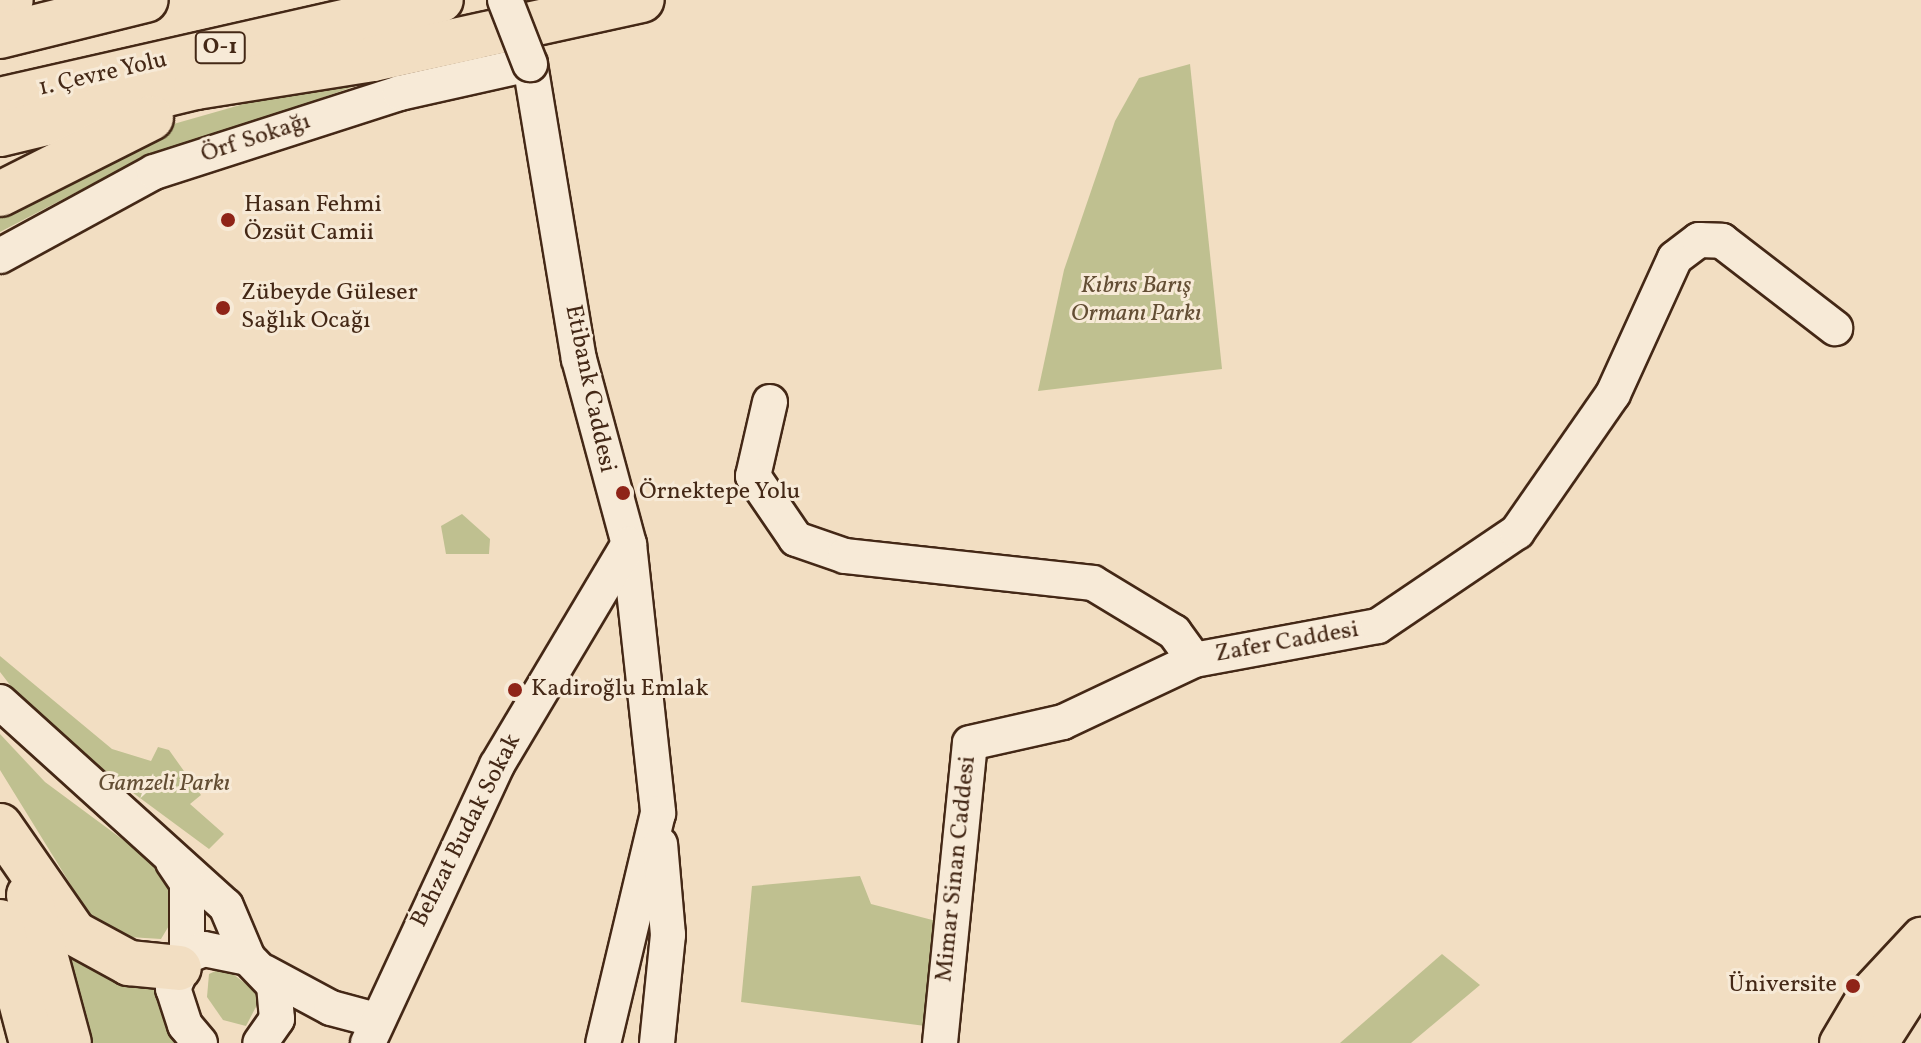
<!DOCTYPE html>
<meta charset="utf-8">
<style>
body{margin:0}
#map{position:relative;width:1921px;height:1043px;overflow:hidden;background:#f2dec2;font-family:Vollkorn,serif}
div>[style]{position:absolute}
[style*='--x']{left:calc(var(--x)*1px);top:calc(var(--y)*1px);width:calc(var(--w)*1px);rotate:calc(var(--a)*1deg)}
.green>*{inset:0;background:#bfc090}
.roads{filter:drop-shadow(2px 0 #442816) drop-shadow(-2px 0 #442816) drop-shadow(0 2px #442816) drop-shadow(0 -2px #442816)}
.secondary>*{height:34px;margin:-17px;padding:0 17px;transform-origin:17px;border-radius:17px;background:#f7ead7}
.primary>*{height:38px;margin:-19px;padding:0 19px;transform-origin:19px;border-radius:19px;background:#f2dec2}
.highway>*{height:44px;margin:-22px;padding:0 22px;transform-origin:22px;border-radius:22px;background:#f2dec2}
.bridges{filter:drop-shadow(2px 0 #442816) drop-shadow(-2px 0 #442816) drop-shadow(0 2px #442816) drop-shadow(0 -2px #442816)}
.secondary-bridge>*{height:34px;margin:-17px;padding:0 17px;transform-origin:17px;border-radius:17px;background:#f7ead7}
.dots>*{width:22px;height:22px;translate:-50% -50%;box-sizing:border-box;border:4px solid #f7ead7;border-radius:50%}
span{translate:-50% -50%;white-space:nowrap;text-align:center;line-height:1.15;-webkit-text-stroke:6px #f7ead7;paint-order:stroke}
.shield-label span{padding:2px 6px;background:#f7ead7;border:2px solid;border-radius:6px;-webkit-text-stroke-width:0}
.shield-label{font-size:22px;color:#442816;font-weight:700}
.street-label{font-size:24px;color:#442816}
.poi-label{font-size:24px;color:#442816}
.left{translate:0 -50%;text-align:left}
.right{translate:-100% -50%;text-align:right}
.park-label{font-size:24px;color:#634e34;font-style:italic}
</style>
<div id="map">
<div class="green">
<div style="clip-path:polygon(1190px 64px,1222px 369px,1038px 391px,1064px 270px,1115px 121px,1139px 78px)"></div>
<div style="clip-path:polygon(350px 83px,358px 85px,115px 172px,0 232px,0 214px,149px 131px,275px 95px)"></div>
<div style="clip-path:polygon(462px 514px,490px 539px,489px 554px,446px 554px,441px 526px)"></div>
<div style="clip-path:polygon(0 656px,112px 749px,151px 761px,158px 747px,169px 750px,201px 795px,190px 804px,224px 834px,209px 849px,75px 750px,24px 703px,0 672px)"></div>
<div style="clip-path:polygon(0 734px,45px 782px,176px 879px,176px 914px,161px 939px,113px 936px,90px 916px,0 770px)"></div>
<div style="clip-path:polygon(860px 876px,871px 904px,940px 922px,933px 1027px,741px 1002px,752px 886px)"></div>
<div style="clip-path:polygon(62px 934px,154px 965px,158px 997px,193px 1043px,85px 1043px)"></div>
<div style="clip-path:polygon(1442px 954px,1480px 985px,1411px 1043px,1340px 1043px)"></div>
<div style="clip-path:polygon(224px 967px,255px 991px,258px 1003px,246px 1026px,223px 1020px,207px 997px,209px 974px)"></div>
</div>
<div class="roads">
<div class="secondary">
<div style="--x:0;--y:256;--w:175;--a:-28.6"></div>
<div style="--x:154;--y:172;--w:258;--a:-17.8"></div>
<div style="--x:400;--y:93;--w:133;--a:-12.6"></div>
<div style="--x:530;--y:64;--w:299;--a:80.6"></div>
<div style="--x:579;--y:359;--w:192;--a:74.9"></div>
<div style="--x:629;--y:544;--w:271;--a:83.8"></div>
<div style="--x:658;--y:813;--w:236;--a:103.4"></div>
<div style="--x:770;--y:402;--w:76;--a:102.9"></div>
<div style="--x:753;--y:476;--w:76;--a:55.7"></div>
<div style="--x:796;--y:539;--w:52;--a:19.1"></div>
<div style="--x:845;--y:556;--w:249;--a:6.2"></div>
<div style="--x:1093;--y:583;--w:95;--a:31.2"></div>
<div style="--x:1174;--y:632;--w:34;--a:54"></div>
<div style="--x:1194;--y:660;--w:187;--a:-10.5"></div>
<div style="--x:1378;--y:626;--w:168;--a:-34.1"></div>
<div style="--x:1517;--y:532;--w:168;--a:-55.2"></div>
<div style="--x:1613;--y:394;--w:149;--a:-65.5"></div>
<div style="--x:1675;--y:258;--w:30;--a:-37"></div>
<div style="--x:1699;--y:240;--w:23;--a:2"></div>
<div style="--x:1722;--y:241;--w:143;--a:37.6"></div>
<div style="--x:0;--y:702;--w:304;--a:42.1"></div>
<div style="--x:226;--y:906;--w:56;--a:67.1"></div>
<div style="--x:173;--y:862;--w:25;--a:56"></div>
<div style="--x:187;--y:883;--w:73;--a:90"></div>
<div style="--x:264;--y:972;--w:76;--a:28.2"></div>
<div style="--x:331;--y:1008;--w:47;--a:14.9"></div>
<div style="--x:200;--y:1043;--w:23;--a:-130"></div>
<div style="--x:185;--y:1025;--w:38;--a:-108"></div>
<div style="--x:173;--y:989;--w:36;--a:-67"></div>
<div style="--x:187;--y:956;--w:18;--a:-22"></div>
<div style="--x:204;--y:949;--w:45;--a:11.6"></div>
<div style="--x:248;--y:958;--w:37;--a:46"></div>
<div style="--x:274;--y:985;--w:34;--a:85"></div>
<div style="--x:277;--y:1019;--w:29;--a:125"></div>
<div style="--x:368;--y:1043;--w:306;--a:-65.1"></div>
<div style="--x:497;--y:765;--w:257;--a:-59.2"></div>
<div style="--x:657;--y:1043;--w:109;--a:-84.2"></div>
<div style="--x:668;--y:935;--w:91;--a:-95"></div>
<div style="--x:940;--y:1043;--w:301;--a:-84.3"></div>
<div style="--x:970;--y:743;--w:95;--a:-12.7"></div>
<div style="--x:1063;--y:722;--w:145;--a:-25.3"></div>
</div>
<div class="primary">
<div style="--x:1839;--y:1043;--w:57;--a:-59.4"></div>
<div style="--x:1868;--y:994;--w:78;--a:-47.1"></div>
<div style="--x:1879;--y:1043;--w:78;--a:-57.5"></div>
</div>
<div class="highway">
<div style="--x:0;--y:3;--w:11;--a:-15"></div>
<div style="--x:0;--y:36;--w:150;--a:-13.9"></div>
<div style="--x:0;--y:100;--w:452;--a:-12.8"></div>
<div style="--x:0;--y:134;--w:202;--a:-13.5"></div>
<div style="--x:196;--y:87;--w:179;--a:-9"></div>
<div style="--x:373;--y:59;--w:275;--a:-12.4"></div>
<div style="--x:0;--y:194;--w:169;--a:-26.7"></div>
<div style="--x:0;--y:826;--w:130;--a:55.3"></div>
<div style="--x:74;--y:933;--w:63;--a:28.6"></div>
<div style="--x:129;--y:963;--w:50;--a:5.7"></div>
<div style="--x:29;--y:895;--w:153;--a:74.9"></div>
<div style="--x:0;--y:922;--w:125;--a:75.2"></div>
</div>
</div>
<div class="bridges">
<div class="secondary-bridge">
<div style="--x:505;--y:0;--w:69;--a:68.7"></div>
</div>
</div>
<div class="dots">
<div style="left:228px;top:220px;background:#8f2418"></div>
<div style="left:223px;top:308px;background:#8f2418"></div>
<div style="left:623px;top:493px;background:#8f2418"></div>
<div style="left:515px;top:690px;background:#8f2418"></div>
<div style="left:1853px;top:986px;background:#8f2418"></div>
</div>
<div class="shield-label">
<span style="left:220px;top:48px">O-1</span>
</div>
<div class="street-label">
<span style="left:103px;top:75px;rotate:-13deg">1. Çevre Yolu</span>
<span style="left:256px;top:139px;rotate:-18deg">Örf Sokağı</span>
<span style="left:589px;top:389px;rotate:78deg">Etibank Caddesi</span>
<span style="left:1287px;top:643px;rotate:-10deg">Zafer Caddesi</span>
<span style="left:467px;top:831px;rotate:-63deg">Behzat Budak Sokak</span>
<span style="left:957px;top:869px;rotate:-84deg">Mimar Sinan Caddesi</span>
</div>
<div class="poi-label">
<span class="left" style="left:244px;top:220px">Hasan Fehmi<br>Özsüt Camii</span>
<span class="left" style="left:241px;top:308px">Zübeyde Güleser<br>Sağlık Ocağı</span>
<span class="left" style="left:639px;top:493px">Örnektepe Yolu</span>
<span class="left" style="left:531px;top:690px">Kadiroğlu Emlak</span>
<span class="right" style="left:1837px;top:986px">Üniversite</span>
</div>
<div class="park-label">
<span style="left:1136px;top:301px">Kıbrıs Barış<br>Ormanı Parkı</span>
<span style="left:164px;top:785px">Gamzeli Parkı</span>
</div>
</div>
